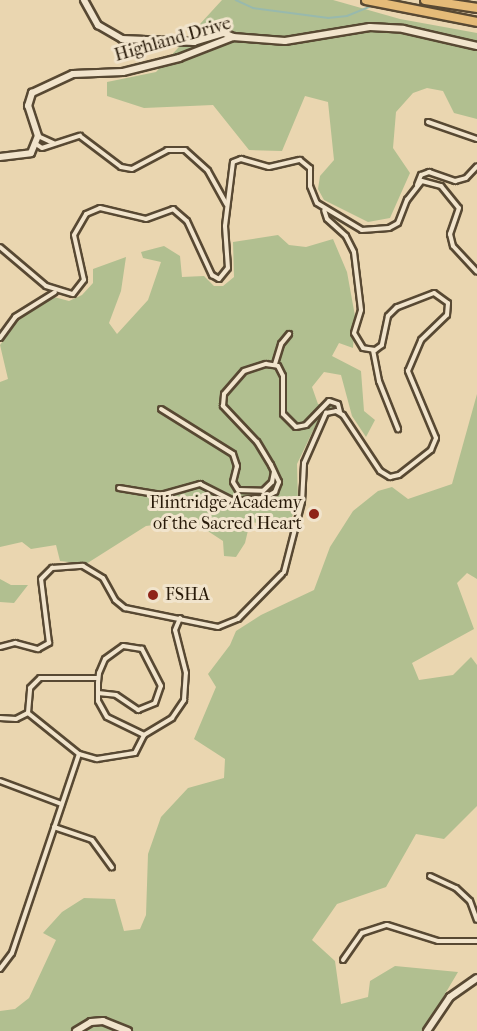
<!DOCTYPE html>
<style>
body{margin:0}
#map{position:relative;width:477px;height:1031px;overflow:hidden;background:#ead6b0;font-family:"IM FELL French Canon",serif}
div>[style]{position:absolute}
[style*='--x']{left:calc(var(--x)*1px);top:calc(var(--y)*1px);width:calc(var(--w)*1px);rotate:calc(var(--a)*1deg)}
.green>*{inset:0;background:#b1bf90}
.stream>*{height:1.5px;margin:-0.75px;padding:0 0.75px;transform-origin:0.75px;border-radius:0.75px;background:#98b9ad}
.roads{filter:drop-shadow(2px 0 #584933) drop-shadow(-2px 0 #584933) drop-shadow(0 2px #584933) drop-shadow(0 -2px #584933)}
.street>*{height:4px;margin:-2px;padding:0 2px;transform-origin:2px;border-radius:2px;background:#f1e4cc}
.secondary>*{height:6px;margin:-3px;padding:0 3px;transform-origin:3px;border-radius:3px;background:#f1e4cc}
.highway>*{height:8px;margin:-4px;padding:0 4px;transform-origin:4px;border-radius:4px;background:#e5bb78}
.dots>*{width:16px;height:16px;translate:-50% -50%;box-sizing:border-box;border:3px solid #f1e4cc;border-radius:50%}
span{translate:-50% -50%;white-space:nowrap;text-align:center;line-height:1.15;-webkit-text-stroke:6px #f1e4cc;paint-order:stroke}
.street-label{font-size:18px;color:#281a09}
.poi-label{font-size:18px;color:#281a09}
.right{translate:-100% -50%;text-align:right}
.left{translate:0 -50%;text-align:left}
</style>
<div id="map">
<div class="green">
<div style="clip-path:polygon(222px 0,333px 0,400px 19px,477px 33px,477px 119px,454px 113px,443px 91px,427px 88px,413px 93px,396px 112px,393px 148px,410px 173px,390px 218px,368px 222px,324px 200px,318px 189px,320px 176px,334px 160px,328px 102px,305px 96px,282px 151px,249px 150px,213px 105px,144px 108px,107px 96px,107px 82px,156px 72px)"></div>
<div style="clip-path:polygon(278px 235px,289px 245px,306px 247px,333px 239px,347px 272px,355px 316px,353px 348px,339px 343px,332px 356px,361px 371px,364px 411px,375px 420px,366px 437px,352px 416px,341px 375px,324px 372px,312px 387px,318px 404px,330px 404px,333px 407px,321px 414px,297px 464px,298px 503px,288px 526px,250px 522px,245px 543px,236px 557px,224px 556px,223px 541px,191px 520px,146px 526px,86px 564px,60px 561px,56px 545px,31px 549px,22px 542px,0 547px,0 382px,8px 379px,0 345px,21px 317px,54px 297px,69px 301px,82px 295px,93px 283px,93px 269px,126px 257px,121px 291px,109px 323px,117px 334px,148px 300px,161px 262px,143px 258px,141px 252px,164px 246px,180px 256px,182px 277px,204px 276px,214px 286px,223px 286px,234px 277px,233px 242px)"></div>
<div style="clip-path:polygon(477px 394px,477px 579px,467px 573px,457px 583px,474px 629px,412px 663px,419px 680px,453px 675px,471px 657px,477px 665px,477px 806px,444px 839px,416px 834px,386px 887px,337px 904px,312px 940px,335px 961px,341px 1004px,368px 997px,370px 981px,395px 966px,458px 972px,423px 1031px,0 1031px,0 1011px,15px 1009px,29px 998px,56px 940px,43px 933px,62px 912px,84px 898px,115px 899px,124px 931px,140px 929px,146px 915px,148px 854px,161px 817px,188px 788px,224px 778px,225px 759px,194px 739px,216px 687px,208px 674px,230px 645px,236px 631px,261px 615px,314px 590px,330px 547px,353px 511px,378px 491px,392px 487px,408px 499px,452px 484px)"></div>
<div style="clip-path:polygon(0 579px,11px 585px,28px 585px,14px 603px,0 602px)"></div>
</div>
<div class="stream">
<div style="--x:236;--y:0;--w:19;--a:25"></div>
<div style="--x:253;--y:8;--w:76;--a:7.6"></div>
<div style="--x:328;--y:18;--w:19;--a:-6"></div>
<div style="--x:347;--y:16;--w:29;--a:-22"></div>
</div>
<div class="roads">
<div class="street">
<div style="--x:428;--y:122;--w:52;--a:19.1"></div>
<div style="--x:38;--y:136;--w:17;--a:25"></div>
<div style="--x:36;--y:144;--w:7;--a:34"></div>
<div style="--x:42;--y:148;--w:40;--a:-18"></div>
<div style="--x:80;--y:136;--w:51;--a:37.1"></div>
<div style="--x:121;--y:167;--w:11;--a:10"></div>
<div style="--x:132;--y:169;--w:40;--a:-28"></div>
<div style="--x:167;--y:150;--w:18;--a:0"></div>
<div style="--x:185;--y:150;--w:31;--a:42"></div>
<div style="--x:208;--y:171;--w:38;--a:61"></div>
<div style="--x:417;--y:185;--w:11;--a:-68"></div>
<div style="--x:421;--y:175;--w:9;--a:-21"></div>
<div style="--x:429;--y:172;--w:28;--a:19"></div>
<div style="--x:455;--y:181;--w:11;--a:-15"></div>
<div style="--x:466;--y:178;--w:16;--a:-47"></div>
<div style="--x:0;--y:247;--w:60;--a:40.3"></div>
<div style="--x:46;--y:286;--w:28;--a:17"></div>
<div style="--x:73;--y:294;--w:18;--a:-52"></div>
<div style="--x:84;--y:280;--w:46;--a:-102.5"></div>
<div style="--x:74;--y:235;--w:24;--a:-60"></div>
<div style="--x:86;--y:214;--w:15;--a:-23"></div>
<div style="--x:100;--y:208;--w:47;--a:13.4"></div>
<div style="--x:146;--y:219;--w:29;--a:-20"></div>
<div style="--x:173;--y:209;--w:18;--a:41"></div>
<div style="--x:187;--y:221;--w:60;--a:65.2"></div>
<div style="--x:212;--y:275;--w:8;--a:30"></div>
<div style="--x:219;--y:279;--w:14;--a:-51"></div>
<div style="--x:228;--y:268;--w:42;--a:-94.1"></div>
<div style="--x:225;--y:226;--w:64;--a:-82.9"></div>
<div style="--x:233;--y:162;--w:9;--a:-21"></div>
<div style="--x:241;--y:159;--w:29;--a:16"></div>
<div style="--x:269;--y:167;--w:32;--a:-13"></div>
<div style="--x:300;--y:160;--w:13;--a:39"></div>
<div style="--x:310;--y:168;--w:18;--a:90"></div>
<div style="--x:310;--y:186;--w:18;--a:68"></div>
<div style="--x:317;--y:203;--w:52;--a:31"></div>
<div style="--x:362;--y:230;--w:27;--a:-4"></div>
<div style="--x:389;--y:228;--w:10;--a:-29"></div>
<div style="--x:398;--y:223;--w:25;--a:-69"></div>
<div style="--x:407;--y:200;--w:24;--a:-52"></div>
<div style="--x:422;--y:181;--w:20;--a:15"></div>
<div style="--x:441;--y:186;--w:28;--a:51"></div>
<div style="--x:459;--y:208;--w:28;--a:109"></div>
<div style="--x:450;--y:234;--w:12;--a:76"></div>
<div style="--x:453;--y:246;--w:35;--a:47"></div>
<div style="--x:0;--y:338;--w:26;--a:-54"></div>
<div style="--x:15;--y:317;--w:47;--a:-32"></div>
<div style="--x:373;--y:350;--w:32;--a:79"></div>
<div style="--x:379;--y:381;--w:52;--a:68.4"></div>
<div style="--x:275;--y:364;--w:21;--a:-73"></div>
<div style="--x:281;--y:344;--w:13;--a:-51"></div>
<div style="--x:161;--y:409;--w:85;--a:32"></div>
<div style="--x:233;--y:454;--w:13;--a:72"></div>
<div style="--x:237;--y:466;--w:16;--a:104"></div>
<div style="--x:233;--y:482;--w:9;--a:58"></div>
<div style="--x:238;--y:490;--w:25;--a:2"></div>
<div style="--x:263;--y:491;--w:13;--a:-45"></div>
<div style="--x:272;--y:482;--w:10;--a:-79"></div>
<div style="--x:119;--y:488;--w:43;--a:9.5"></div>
<div style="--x:161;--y:495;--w:41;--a:-15.8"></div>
<div style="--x:200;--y:484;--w:37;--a:27"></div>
<div style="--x:233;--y:501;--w:31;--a:-6"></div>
<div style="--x:264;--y:498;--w:13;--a:-29"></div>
<div style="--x:275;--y:492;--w:11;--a:-68"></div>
<div style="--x:279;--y:482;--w:19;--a:-115"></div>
<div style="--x:271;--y:465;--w:27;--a:-121"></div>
<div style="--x:257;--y:442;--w:50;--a:-133.4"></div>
<div style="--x:223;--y:406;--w:12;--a:-85"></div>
<div style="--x:224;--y:394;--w:30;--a:-49"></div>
<div style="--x:244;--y:371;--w:23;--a:-18"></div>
<div style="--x:266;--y:364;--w:12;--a:9"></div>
<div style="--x:278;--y:366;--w:11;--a:63"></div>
<div style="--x:283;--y:376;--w:38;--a:90"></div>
<div style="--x:283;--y:414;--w:18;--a:45"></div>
<div style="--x:296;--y:427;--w:10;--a:-11"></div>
<div style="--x:306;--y:425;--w:33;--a:-46"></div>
<div style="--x:329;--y:401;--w:9;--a:18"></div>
<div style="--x:338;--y:404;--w:8;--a:76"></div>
<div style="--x:284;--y:572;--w:72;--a:-75.6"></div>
<div style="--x:302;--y:502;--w:39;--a:-87"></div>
<div style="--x:304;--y:463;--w:55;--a:-66.3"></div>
<div style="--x:326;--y:413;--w:10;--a:-11"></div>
<div style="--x:336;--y:411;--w:8;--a:30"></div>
<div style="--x:343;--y:415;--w:67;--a:56.5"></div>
<div style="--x:380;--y:471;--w:12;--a:31"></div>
<div style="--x:390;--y:477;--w:9;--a:-13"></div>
<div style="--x:399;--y:475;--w:41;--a:-38"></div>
<div style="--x:431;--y:450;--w:13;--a:-67"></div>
<div style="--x:436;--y:438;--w:73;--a:-112.7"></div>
<div style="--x:408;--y:371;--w:34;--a:-67"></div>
<div style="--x:421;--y:340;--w:36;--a:-44"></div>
<div style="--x:447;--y:315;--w:12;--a:-85"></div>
<div style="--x:448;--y:303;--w:17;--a:-144"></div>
<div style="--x:434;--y:293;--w:40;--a:159"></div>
<div style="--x:397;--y:307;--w:13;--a:135"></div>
<div style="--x:388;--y:316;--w:30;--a:102"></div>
<div style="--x:382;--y:345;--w:9;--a:144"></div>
<div style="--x:375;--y:350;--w:12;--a:-171"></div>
<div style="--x:363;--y:348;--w:17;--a:-121"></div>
<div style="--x:354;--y:333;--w:24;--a:-73"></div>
<div style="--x:361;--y:310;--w:58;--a:-96.9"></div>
<div style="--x:354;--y:252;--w:18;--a:-117"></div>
<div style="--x:346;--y:236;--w:25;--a:-138"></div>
<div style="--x:327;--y:219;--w:9;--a:-108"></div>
<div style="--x:0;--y:647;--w:16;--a:-15"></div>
<div style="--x:15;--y:643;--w:24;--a:15"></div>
<div style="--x:38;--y:649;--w:13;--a:-29"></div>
<div style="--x:49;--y:643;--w:64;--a:-97.1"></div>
<div style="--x:41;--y:579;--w:16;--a:-45"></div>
<div style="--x:52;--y:568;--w:31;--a:-4"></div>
<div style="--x:83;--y:566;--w:23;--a:31"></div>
<div style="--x:103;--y:578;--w:25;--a:61"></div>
<div style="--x:115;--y:600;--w:13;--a:39"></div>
<div style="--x:125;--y:608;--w:95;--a:11.5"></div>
<div style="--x:218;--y:627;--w:22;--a:-22"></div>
<div style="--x:238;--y:619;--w:63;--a:-45.6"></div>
<div style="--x:98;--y:693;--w:18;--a:6"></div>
<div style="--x:116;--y:695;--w:27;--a:34"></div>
<div style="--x:138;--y:710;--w:18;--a:-22"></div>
<div style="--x:155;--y:703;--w:18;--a:-71"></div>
<div style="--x:161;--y:686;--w:42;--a:-117.2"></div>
<div style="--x:142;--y:649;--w:19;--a:-171"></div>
<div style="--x:123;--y:646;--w:22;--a:144"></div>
<div style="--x:105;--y:659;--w:15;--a:113"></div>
<div style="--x:99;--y:673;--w:10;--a:96"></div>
<div style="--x:98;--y:683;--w:18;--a:90"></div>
<div style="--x:98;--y:701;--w:18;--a:61"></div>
<div style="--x:107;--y:717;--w:41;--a:25.9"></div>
<div style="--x:28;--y:713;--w:65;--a:38.8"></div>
<div style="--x:79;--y:754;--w:19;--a:16"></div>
<div style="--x:97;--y:759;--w:38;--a:-9"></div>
<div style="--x:135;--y:753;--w:20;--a:-63"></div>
<div style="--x:144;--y:735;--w:33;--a:-31"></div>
<div style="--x:172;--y:718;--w:22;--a:-56"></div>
<div style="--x:184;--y:700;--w:27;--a:-86"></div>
<div style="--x:186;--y:673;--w:44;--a:-104.3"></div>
<div style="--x:175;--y:630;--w:13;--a:-67"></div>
<div style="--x:0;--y:718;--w:16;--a:4"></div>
<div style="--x:16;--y:719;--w:13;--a:-27"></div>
<div style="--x:28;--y:713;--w:25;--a:-85"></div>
<div style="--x:30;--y:688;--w:14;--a:-45"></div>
<div style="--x:40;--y:678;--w:58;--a:0"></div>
<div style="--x:0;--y:781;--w:66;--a:20.4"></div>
<div style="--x:54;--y:827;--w:40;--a:18.9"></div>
<div style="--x:92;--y:840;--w:34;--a:54"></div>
<div style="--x:430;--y:876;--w:29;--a:25"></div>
<div style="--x:456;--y:888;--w:19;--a:43"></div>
<div style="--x:470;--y:901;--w:20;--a:70"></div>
<div style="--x:343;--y:960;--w:33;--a:-55"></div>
<div style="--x:362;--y:933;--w:26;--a:-18"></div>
<div style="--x:387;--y:925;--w:53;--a:17.4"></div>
<div style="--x:438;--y:941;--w:39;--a:0"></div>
<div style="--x:0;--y:969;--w:20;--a:-53"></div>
<div style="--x:12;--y:953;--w:210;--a:-71.4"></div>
</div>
<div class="secondary">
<div style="--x:84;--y:0;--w:29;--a:61"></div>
<div style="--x:98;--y:25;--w:28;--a:30"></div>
<div style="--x:122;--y:39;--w:72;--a:2.4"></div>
<div style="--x:194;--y:42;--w:31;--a:-17"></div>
<div style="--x:224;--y:33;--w:10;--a:24"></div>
<div style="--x:0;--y:157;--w:31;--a:-7"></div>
<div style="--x:31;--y:153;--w:18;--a:-68"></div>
<div style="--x:38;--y:136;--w:32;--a:-108"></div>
<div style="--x:28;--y:106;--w:14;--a:-73"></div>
<div style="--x:32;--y:93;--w:45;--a:-24.9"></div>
<div style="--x:73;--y:74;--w:50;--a:-2.3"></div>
<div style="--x:123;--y:72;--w:58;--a:-14"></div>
<div style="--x:179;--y:58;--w:58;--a:-21.3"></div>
<div style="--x:233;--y:37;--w:52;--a:4.4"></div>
<div style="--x:285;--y:41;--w:86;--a:-9.4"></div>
<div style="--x:370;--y:27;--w:33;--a:3"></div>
<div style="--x:403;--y:29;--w:76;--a:12.9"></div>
<div style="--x:76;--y:1031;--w:17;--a:-31"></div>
<div style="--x:91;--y:1022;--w:12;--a:-5"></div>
<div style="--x:103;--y:1021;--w:27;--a:22"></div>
<div style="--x:427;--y:1031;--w:41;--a:-55.9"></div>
<div style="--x:450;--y:997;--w:33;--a:-35"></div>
</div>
<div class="highway">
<div style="--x:366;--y:0;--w:113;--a:11.2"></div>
<div style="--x:425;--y:0;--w:53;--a:8.7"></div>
</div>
</div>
<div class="dots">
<div style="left:314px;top:514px;background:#8f2418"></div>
<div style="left:153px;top:595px;background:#8f2418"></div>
</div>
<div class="street-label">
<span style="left:173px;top:40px;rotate:-16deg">Highland Drive</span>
</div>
<div class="poi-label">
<span class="right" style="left:302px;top:514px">Flintridge Academy<br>of the Sacred Heart</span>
<span class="left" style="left:165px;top:595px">FSHA</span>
</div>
</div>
